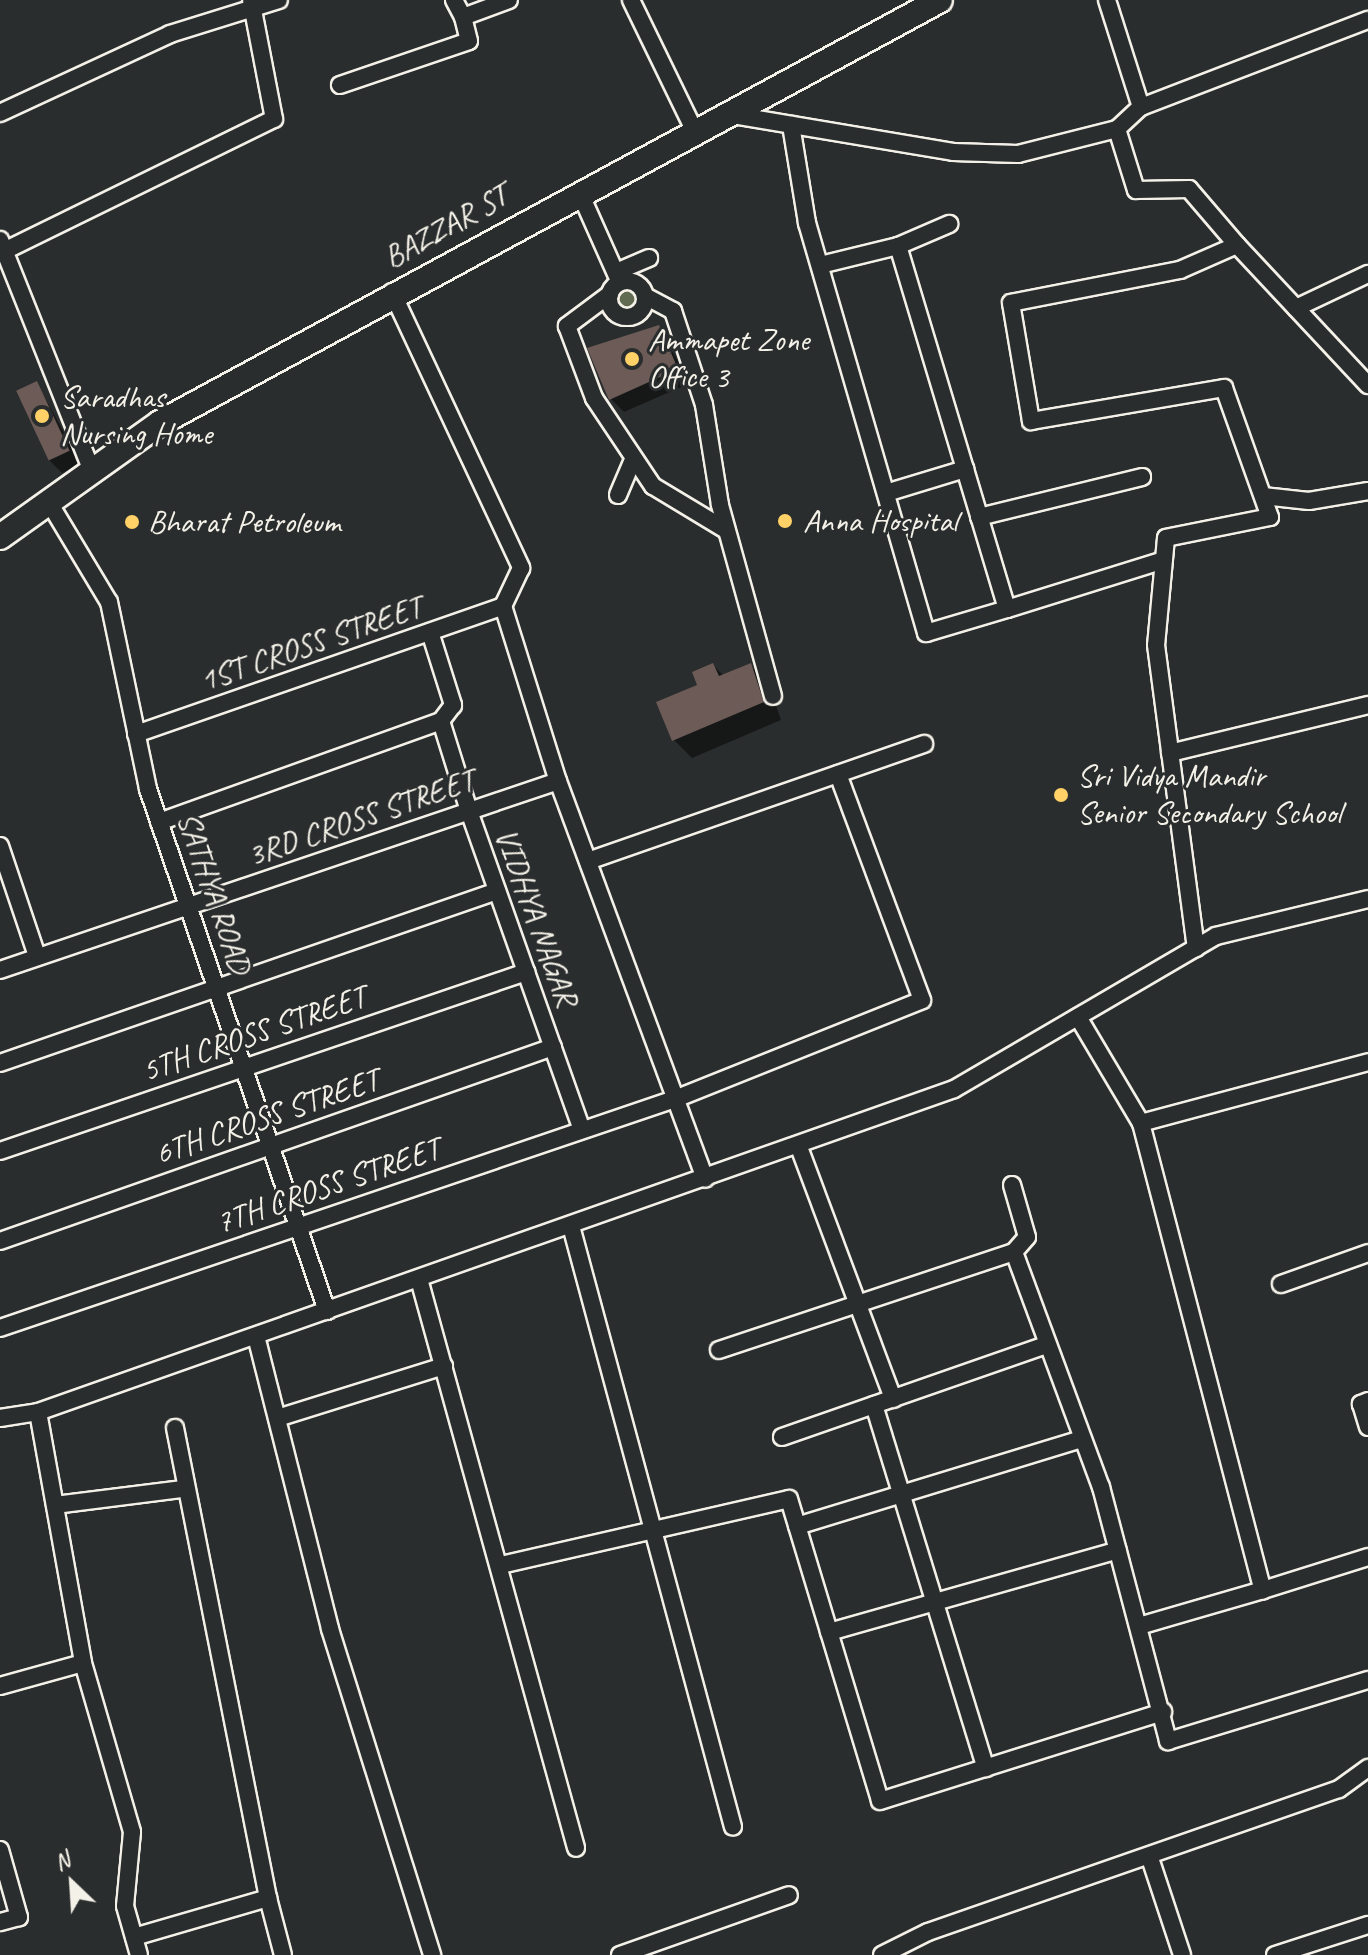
<!DOCTYPE html>
<style>
body{margin:0}
#map{position:relative;width:1368px;height:1955px;overflow:hidden;background:#2a2d2e;font-family:Caveat,sans-serif}
div>[style]{position:absolute}
[style*='--x']{left:calc(var(--x)*1px);top:calc(var(--y)*1px);width:calc(var(--w)*1px);rotate:calc(var(--a)*1deg)}
.green>*{inset:0;background:#606b52}
.round{border-radius:50%}
.shadow>*{inset:0;background:#0007}
.building>*{inset:0;background:#6c5b56;transform-origin:0 0}
.roads{filter:drop-shadow(2px 0 #f4f1e8) drop-shadow(-2px 0 #f4f1e8) drop-shadow(0 2px #f4f1e8) drop-shadow(0 -2px #f4f1e8)}
.minor>*{height:16px;margin:-8px;padding:0 8px;transform-origin:8px;border-radius:8px;background:#2a2d2e}
.minor>.ring{margin:-8px;padding:0;box-sizing:content-box;background:none;border:16px solid #2a2d2e;border-radius:50%}
.secondary>*{height:24px;margin:-12px;padding:0 12px;transform-origin:12px;border-radius:12px;background:#2a2d2e}
.dots>*{width:22px;height:22px;translate:-50% -50%;box-sizing:border-box;border:4px solid #2a2d2e;border-radius:50%}
span{translate:-50% -50%;white-space:nowrap;text-align:center;line-height:1.15;-webkit-text-stroke:6px #2a2d2e;paint-order:stroke}
.street-label{font-size:32px;color:#f4f1e8}
.poi-label{font-size:32px;color:#f4f1e8}
.left{translate:0 -50%;text-align:left}
.north{position:absolute;left:32px;top:1843px;width:80px;height:80px;-webkit-text-stroke:6px #2a2d2e;paint-order:stroke;rotate:335deg;font-size:22px;font-weight:700;line-height:32px;text-align:center;color:#f4f1e8}
.north::after{content:'';display:block;margin:auto;width:28px;height:36px;background:#f4f1e8;clip-path:polygon(50% 0,100% 100%,50% 72%,0 100%)}
</style>
<div id="map">
<div class="green">
<div class="round" style="left:615px;top:288px;width:24px;height:24px"></div>
</div>
<div class="shadow">
<div style="clip-path:polygon(659px 327px,690px 383px,624px 412px,611px 399px)"></div>
<div style="clip-path:polygon(37px 383px,81px 464px,62px 473px,49px 460px)"></div>
<div style="clip-path:polygon(713px 665px,724px 676px,750px 665px,768px 683px,781px 720px,692px 758px,674px 740px)"></div>
</div>
<div class="building">
<div style="clip-path:polygon(659px 325px,678px 369px,609px 400px,587px 348px)"></div>
<div style="left:37px;top:381px;width:77px;height:23px;rotate:65deg"></div>
<div style="clip-path:polygon(713px 663px,719px 676px,751px 663px,764px 702px,672px 741px,656px 702px,697px 685px,692px 672px)"></div>
</div>
<div class="roads">
<div class="minor">
<div style="--x:454;--y:0;--w:19;--a:62"></div>
<div style="--x:463;--y:17;--w:49;--a:-20.3"></div>
<div style="--x:631;--y:0;--w:151;--a:64.1"></div>
<div style="--x:1107;--y:0;--w:112;--a:72.4"></div>
<div style="--x:340;--y:85;--w:136;--a:-18.8"></div>
<div style="--x:469;--y:41;--w:25;--a:-104"></div>
<div style="--x:0;--y:113;--w:187;--a:-24.9"></div>
<div style="--x:170;--y:34;--w:114;--a:-17.3"></div>
<div style="--x:733;--y:115;--w:223;--a:9.5"></div>
<div style="--x:953;--y:152;--w:65;--a:1.8"></div>
<div style="--x:1018;--y:154;--w:102;--a:-14.2"></div>
<div style="--x:1117;--y:129;--w:64;--a:72.7"></div>
<div style="--x:1136;--y:190;--w:53;--a:-1.1"></div>
<div style="--x:1189;--y:189;--w:74;--a:49.4"></div>
<div style="--x:1237;--y:245;--w:62;--a:156.3"></div>
<div style="--x:1180;--y:270;--w:172;--a:169"></div>
<div style="--x:1011;--y:303;--w:120;--a:80.4"></div>
<div style="--x:1031;--y:421;--w:196;--a:-9.7"></div>
<div style="--x:1224;--y:388;--w:137;--a:70.4"></div>
<div style="--x:1270;--y:517;--w:106;--a:168.6"></div>
<div style="--x:1166;--y:538;--w:107;--a:95.3"></div>
<div style="--x:1156;--y:645;--w:306;--a:82.5"></div>
<div style="--x:791;--y:125;--w:99;--a:80.7"></div>
<div style="--x:807;--y:223;--w:427;--a:73.8"></div>
<div style="--x:926;--y:633;--w:84;--a:-16.5"></div>
<div style="--x:1007;--y:609;--w:379;--a:-106.7"></div>
<div style="--x:898;--y:246;--w:80;--a:166.3"></div>
<div style="--x:1117;--y:129;--w:33;--a:-43"></div>
<div style="--x:1141;--y:107;--w:243;--a:-21"></div>
<div style="--x:580;--y:193;--w:98;--a:66"></div>
<div style="--x:0;--y:240;--w:246;--a:68.3"></div>
<div style="--x:1237;--y:245;--w:192;--a:46.9"></div>
<div style="--x:898;--y:246;--w:56;--a:-23.3"></div>
<div style="--x:0;--y:253;--w:305;--a:-26.1"></div>
<div style="--x:274;--y:119;--w:121;--a:-100.9"></div>
<div style="--x:616;--y:272;--w:36;--a:-23"></div>
<div class="ring" style="left:609px;top:281px;width:20px;height:20px"></div>
<div style="--x:392;--y:292;--w:305;--a:64.9"></div>
<div style="--x:521;--y:568;--w:42;--a:115.3"></div>
<div style="--x:503;--y:606;--w:183;--a:72.6"></div>
<div style="--x:558;--y:781;--w:424;--a:69.7"></div>
<div style="--x:610;--y:294;--w:54;--a:143.3"></div>
<div style="--x:567;--y:326;--w:77;--a:69.4"></div>
<div style="--x:594;--y:398;--w:106;--a:56.2"></div>
<div style="--x:653;--y:486;--w:85;--a:31.1"></div>
<div style="--x:645;--y:296;--w:32;--a:28"></div>
<div style="--x:673;--y:311;--w:99;--a:71.7"></div>
<div style="--x:704;--y:405;--w:101;--a:80.9"></div>
<div style="--x:720;--y:505;--w:198;--a:74.5"></div>
<div style="--x:1296;--y:308;--w:80;--a:-25.3"></div>
<div style="--x:886;--y:493;--w:83;--a:-16.9"></div>
<div style="--x:618;--y:495;--w:36;--a:-67"></div>
<div style="--x:1263;--y:496;--w:46;--a:6.2"></div>
<div style="--x:1309;--y:501;--w:60;--a:-9.6"></div>
<div style="--x:47;--y:499;--w:120;--a:59"></div>
<div style="--x:109;--y:602;--w:191;--a:78.2"></div>
<div style="--x:148;--y:789;--w:552;--a:71.07"></div>
<div style="--x:979;--y:517;--w:168;--a:-13.8"></div>
<div style="--x:1007;--y:609;--w:164;--a:-17.3"></div>
<div style="--x:430;--y:632;--w:77;--a:72.5"></div>
<div style="--x:453;--y:705;--w:20;--a:127"></div>
<div style="--x:441;--y:721;--w:94;--a:72.7"></div>
<div style="--x:469;--y:811;--w:338;--a:70.5"></div>
<div style="--x:136;--y:734;--w:389;--a:-19.2"></div>
<div style="--x:1170;--y:753;--w:204;--a:-13.6"></div>
<div style="--x:159;--y:822;--w:300;--a:-19.7"></div>
<div style="--x:0;--y:846;--w:116;--a:71.4"></div>
<div style="--x:588;--y:861;--w:356;--a:-19.2"></div>
<div style="--x:0;--y:970;--w:589;--a:-18.71"></div>
<div style="--x:1078;--y:1017;--w:123;--a:59.3"></div>
<div style="--x:1141;--y:1123;--w:483;--a:75.4"></div>
<div style="--x:1263;--y:1590;--w:129;--a:163.8"></div>
<div style="--x:0;--y:1063;--w:526;--a:-19.09"></div>
<div style="--x:1141;--y:1123;--w:235;--a:-15"></div>
<div style="--x:799;--y:1147;--w:269;--a:69.5"></div>
<div style="--x:0;--y:1151;--w:556;--a:-18.79"></div>
<div style="--x:1012;--y:1185;--w:54;--a:73.9"></div>
<div style="--x:1027;--y:1237;--w:20;--a:131"></div>
<div style="--x:571;--y:1226;--w:622;--a:74.91"></div>
<div style="--x:0;--y:1241;--w:586;--a:-19.33"></div>
<div style="--x:419;--y:1279;--w:590;--a:74.57"></div>
<div style="--x:1281;--y:1284;--w:92;--a:-19.6"></div>
<div style="--x:0;--y:1328;--w:713;--a:-18.74"></div>
<div style="--x:675;--y:1099;--w:266;--a:-21.8"></div>
<div style="--x:922;--y:1000;--w:241;--a:-110.4"></div>
<div style="--x:256;--y:1336;--w:302;--a:75.8"></div>
<div style="--x:330;--y:1629;--w:342;--a:72.6"></div>
<div style="--x:719;--y:1350;--w:311;--a:-18.4"></div>
<div style="--x:1014;--y:1252;--w:251;--a:69.7"></div>
<div style="--x:1101;--y:1487;--w:263;--a:75.2"></div>
<div style="--x:1168;--y:1741;--w:209;--a:-17"></div>
<div style="--x:1368;--y:1401;--w:8;--a:157"></div>
<div style="--x:1361;--y:1404;--w:24;--a:73"></div>
<div style="--x:874;--y:1405;--w:380;--a:72.9"></div>
<div style="--x:38;--y:1412;--w:255;--a:79.8"></div>
<div style="--x:0;--y:1418;--w:38;--a:-9"></div>
<div style="--x:38;--y:1412;--w:971;--a:-19.42"></div>
<div style="--x:954;--y:1089;--w:303;--a:-30.3"></div>
<div style="--x:1216;--y:936;--w:156;--a:-13.7"></div>
<div style="--x:277;--y:1418;--w:175;--a:-17.3"></div>
<div style="--x:175;--y:1428;--w:479;--a:78.8"></div>
<div style="--x:782;--y:1437;--w:280;--a:-19.2"></div>
<div style="--x:55;--y:1505;--w:127;--a:-7.2"></div>
<div style="--x:797;--y:1526;--w:298;--a:-17"></div>
<div style="--x:501;--y:1565;--w:295;--a:-12.9"></div>
<div style="--x:789;--y:1499;--w:315;--a:73.2"></div>
<div style="--x:880;--y:1801;--w:297;--a:-17.5"></div>
<div style="--x:1263;--y:1590;--w:110;--a:-17.4"></div>
<div style="--x:829;--y:1632;--w:300;--a:-15.8"></div>
<div style="--x:0;--y:1686;--w:86;--a:-15.5"></div>
<div style="--x:83;--y:1663;--w:176;--a:73.8"></div>
<div style="--x:132;--y:1832;--w:74;--a:95.4"></div>
<div style="--x:125;--y:1906;--w:51;--a:74.1"></div>
<div style="--x:0;--y:1850;--w:70;--a:74.2"></div>
<div style="--x:19;--y:1917;--w:20;--a:165"></div>
<div style="--x:1150;--y:1858;--w:102;--a:71.7"></div>
<div style="--x:134;--y:1937;--w:140;--a:-16.2"></div>
<div style="--x:268;--y:1898;--w:59;--a:75.3"></div>
<div style="--x:620;--y:1955;--w:179;--a:-19.5"></div>
<div style="--x:882;--y:1955;--w:51;--a:-26.6"></div>
<div style="--x:928;--y:1932;--w:435;--a:-19.2"></div>
<div style="--x:1339;--y:1789;--w:36;--a:-36"></div>
<div style="--x:1275;--y:1955;--w:98;--a:-17.9"></div>
</div>
<div class="secondary">
<div style="--x:0;--y:537;--w:196;--a:-35.5"></div>
<div style="--x:160;--y:423;--w:887;--a:-28.47"></div>
</div>
</div>
<div class="dots">
<div style="left:632px;top:359px;background:#ffd166"></div>
<div style="left:42px;top:416px;background:#ffd166"></div>
<div style="left:785px;top:521px;background:#ffd166"></div>
<div style="left:132px;top:522px;background:#ffd166"></div>
<div style="left:1061px;top:795px;background:#ffd166"></div>
</div>
<div class="street-label">
<span style="left:446px;top:227px;rotate:-29deg">BAZZAR ST</span>
<span style="left:311px;top:644px;rotate:-19deg">1ST CROSS STREET</span>
<span style="left:361px;top:818px;rotate:-19deg">3RD CROSS STREET</span>
<span style="left:214px;top:893px;rotate:71deg">SATHYA ROAD</span>
<span style="left:536px;top:917px;rotate:70deg">VIDHYA NAGAR</span>
<span style="left:254px;top:1034px;rotate:-19deg">5TH CROSS STREET</span>
<span style="left:267px;top:1117px;rotate:-19deg">6TH CROSS STREET</span>
<span style="left:328px;top:1186px;rotate:-19deg">7TH CROSS STREET</span>
</div>
<div class="poi-label">
<span class="left" style="left:648px;top:359px">Ammapet Zone<br>Office 3</span>
<span class="left" style="left:60px;top:416px">Saradhas<br>Nursing Home</span>
<span class="left" style="left:803px;top:521px">Anna Hospital</span>
<span class="left" style="left:148px;top:522px">Bharat Petroleum</span>
<span class="left" style="left:1077px;top:795px">Sri Vidya Mandir<br>Senior Secondary School</span>
</div>
<div class="north">N</div>
</div>
